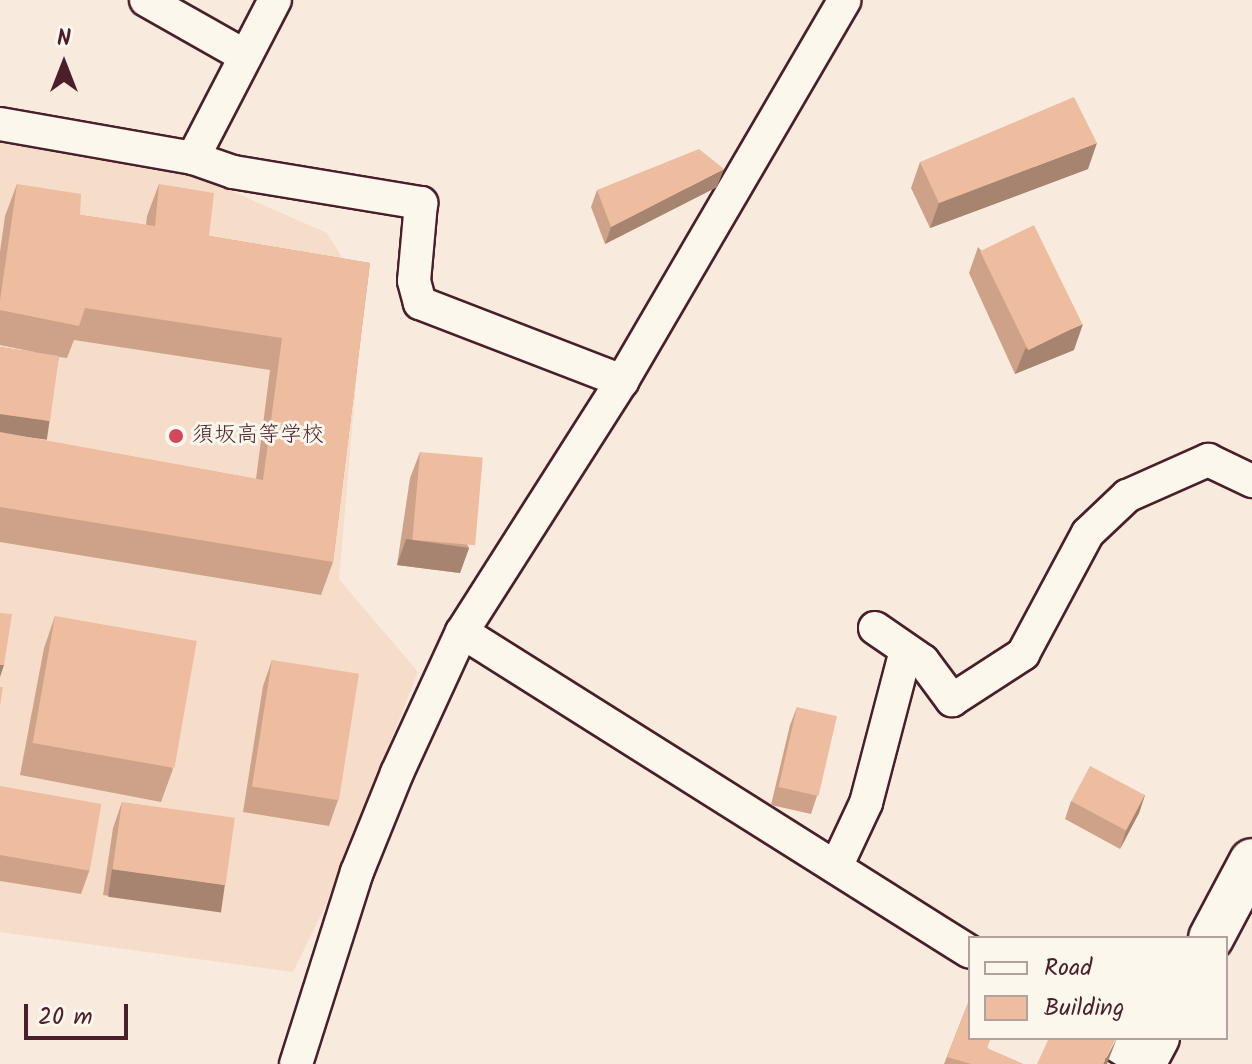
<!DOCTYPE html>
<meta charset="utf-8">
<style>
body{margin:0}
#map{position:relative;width:1252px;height:1064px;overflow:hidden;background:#f8ebdd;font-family:Kalam,"Klee One",sans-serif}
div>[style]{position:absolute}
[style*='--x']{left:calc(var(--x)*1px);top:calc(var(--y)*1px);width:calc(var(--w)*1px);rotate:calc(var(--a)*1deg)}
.built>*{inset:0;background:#f5ddca}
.roads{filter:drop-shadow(2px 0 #4a1f2b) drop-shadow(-2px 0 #4a1f2b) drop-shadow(0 2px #4a1f2b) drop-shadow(0 -2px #4a1f2b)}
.street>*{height:32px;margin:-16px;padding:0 16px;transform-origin:16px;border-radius:16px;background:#fbf7ec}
.secondary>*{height:44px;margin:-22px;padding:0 22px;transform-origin:22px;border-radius:22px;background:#fbf7ec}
.wall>*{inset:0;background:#cda289}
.shaded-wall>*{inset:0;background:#a7846f;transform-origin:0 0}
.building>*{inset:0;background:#eebc9f;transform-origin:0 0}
.dots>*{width:22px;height:22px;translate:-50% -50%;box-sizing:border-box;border:4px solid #fbf7ec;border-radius:50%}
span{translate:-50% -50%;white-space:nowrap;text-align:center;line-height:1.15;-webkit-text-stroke:6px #fbf7ec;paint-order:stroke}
.poi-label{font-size:22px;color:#4a1f2b}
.left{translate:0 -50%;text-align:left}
.legend{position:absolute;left:968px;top:936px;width:260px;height:104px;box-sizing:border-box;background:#fbf7ec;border:2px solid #b4a19f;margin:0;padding:10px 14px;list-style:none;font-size:24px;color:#4a1f2b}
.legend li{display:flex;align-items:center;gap:16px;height:40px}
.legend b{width:40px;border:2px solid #b4a19f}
.north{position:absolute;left:24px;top:24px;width:80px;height:80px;-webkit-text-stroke:6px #fbf7ec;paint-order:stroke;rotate:0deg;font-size:22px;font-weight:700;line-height:32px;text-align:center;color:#4a1f2b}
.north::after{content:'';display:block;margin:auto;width:28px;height:36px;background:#4a1f2b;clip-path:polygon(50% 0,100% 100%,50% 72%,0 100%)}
.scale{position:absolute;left:24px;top:1004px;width:104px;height:36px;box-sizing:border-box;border:4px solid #4a1f2b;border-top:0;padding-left:10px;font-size:24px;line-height:28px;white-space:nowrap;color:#4a1f2b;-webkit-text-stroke:6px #fbf7ec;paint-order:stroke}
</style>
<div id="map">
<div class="built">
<div style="clip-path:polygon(0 138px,197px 176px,327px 233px,364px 293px,339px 579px,418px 672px,324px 909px,293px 972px,0 932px)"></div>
</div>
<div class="roads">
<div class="street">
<div style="--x:146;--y:0;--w:114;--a:29.5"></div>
<div style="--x:0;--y:124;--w:196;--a:10"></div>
<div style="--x:193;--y:158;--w:42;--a:19.3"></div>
<div style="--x:233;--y:172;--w:191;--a:9.4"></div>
<div style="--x:421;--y:203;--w:78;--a:95.1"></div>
<div style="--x:414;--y:281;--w:23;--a:75"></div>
<div style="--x:420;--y:303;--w:217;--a:21.1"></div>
<div style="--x:193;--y:158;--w:178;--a:-62.6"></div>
<div style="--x:875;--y:628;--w:58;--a:34.5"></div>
<div style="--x:923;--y:661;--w:49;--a:53.4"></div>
<div style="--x:952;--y:700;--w:85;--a:-32.9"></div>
<div style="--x:1023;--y:654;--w:137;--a:-61.8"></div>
<div style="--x:1088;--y:533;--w:54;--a:-43.5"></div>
<div style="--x:1127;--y:496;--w:89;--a:-24"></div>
<div style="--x:1208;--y:460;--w:49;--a:25.5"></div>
<div style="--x:462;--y:632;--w:600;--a:32.21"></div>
<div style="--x:836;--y:867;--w:71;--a:-64.9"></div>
<div style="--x:866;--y:803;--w:158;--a:-75.3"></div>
<div style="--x:1105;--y:1038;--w:49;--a:32.4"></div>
<div style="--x:296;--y:1064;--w:201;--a:-72.4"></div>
<div style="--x:357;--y:872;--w:107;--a:-68"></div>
<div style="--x:397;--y:773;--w:155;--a:-65.3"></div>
<div style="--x:462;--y:632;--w:298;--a:-57.5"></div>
<div style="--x:622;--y:381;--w:441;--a:-59.7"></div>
</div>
<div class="secondary">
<div style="--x:1211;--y:938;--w:87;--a:-62"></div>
<div style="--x:1143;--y:1064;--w:30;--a:-62"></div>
</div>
</div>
<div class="wall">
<div style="clip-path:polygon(920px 162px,1088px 169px,930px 228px,911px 188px)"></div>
<div style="clip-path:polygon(evenodd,17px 184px,80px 215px,146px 225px,147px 216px,159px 184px,209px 236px,370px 263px,333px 562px,321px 595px,0 542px,0 347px,39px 353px,0 345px,0 252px,5px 216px,17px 184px,74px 340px,270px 370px,256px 479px,13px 435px,44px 439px,59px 357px,67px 358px,74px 340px)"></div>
<div style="clip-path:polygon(717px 187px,605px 244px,591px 207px,597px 190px)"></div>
<div style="clip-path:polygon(978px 247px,1074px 350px,1015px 374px,969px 273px)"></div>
<div style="clip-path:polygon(420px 452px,469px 548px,460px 573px,397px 565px,410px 478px)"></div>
<div style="clip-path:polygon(55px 616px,173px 769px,161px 802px,20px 775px,44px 648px)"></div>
<div style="clip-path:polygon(272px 660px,338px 800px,329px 826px,243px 812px,263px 686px)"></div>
<div style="clip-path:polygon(797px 707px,817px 796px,811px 814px,771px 805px,790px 725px)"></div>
<div style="clip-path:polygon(0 786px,90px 869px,81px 894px,0 881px)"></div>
<div style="clip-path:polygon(1145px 795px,1139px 813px,1120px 849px,1065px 819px,1071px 801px)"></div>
<div style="clip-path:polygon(122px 802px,216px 911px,103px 895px,113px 828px)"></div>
<div style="clip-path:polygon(970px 998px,988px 1049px,1023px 1064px,944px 1064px)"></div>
</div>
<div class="shaded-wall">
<div style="clip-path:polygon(1097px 143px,1088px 169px,930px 228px,939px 203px)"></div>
<div style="clip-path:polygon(724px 169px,717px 187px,605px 244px,611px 227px)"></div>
<div style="clip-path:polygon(1083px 324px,1074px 350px,1015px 374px,1025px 349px)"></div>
<div style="left:0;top:414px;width:50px;height:19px;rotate:8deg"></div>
<div style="clip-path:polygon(406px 539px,469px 548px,460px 573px,397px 565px)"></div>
<div style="clip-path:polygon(0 665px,4px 665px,0 677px)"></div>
<div style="clip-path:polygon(1145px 795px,1139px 813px,1120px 849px,1126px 831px)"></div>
<div style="left:112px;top:869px;width:114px;height:28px;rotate:8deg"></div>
<div style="clip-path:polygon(1117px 1038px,1107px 1064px,1103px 1064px)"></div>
</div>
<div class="building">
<div style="clip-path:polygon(1074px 97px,1097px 143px,939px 203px,920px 162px)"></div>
<div style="clip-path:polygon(699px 149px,724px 169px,611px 227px,597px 190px)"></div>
<div style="clip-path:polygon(17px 184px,81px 194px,80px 215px,155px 226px,159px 184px,214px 193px,209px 236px,370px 263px,333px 562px,0 507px,0 432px,263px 480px,282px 338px,85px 308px,79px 326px,0 310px,0 300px)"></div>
<div style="left:1034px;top:225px;width:110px;height:60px;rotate:64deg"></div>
<div style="clip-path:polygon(0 347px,59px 356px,50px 421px,0 414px)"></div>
<div style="left:420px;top:452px;width:63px;height:88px;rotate:5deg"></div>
<div style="clip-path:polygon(0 613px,12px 614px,4px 665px,0 665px)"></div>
<div style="left:55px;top:616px;width:144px;height:129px;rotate:10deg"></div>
<div style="left:272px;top:660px;width:88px;height:128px;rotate:9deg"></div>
<div style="clip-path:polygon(0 687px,3px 687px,0 706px)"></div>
<div style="left:797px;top:707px;width:41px;height:82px;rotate:13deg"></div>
<div style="left:1090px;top:766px;width:62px;height:40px;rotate:28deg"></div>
<div style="left:0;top:786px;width:103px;height:68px;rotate:10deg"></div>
<div style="left:122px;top:802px;width:114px;height:68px;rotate:8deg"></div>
<div style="clip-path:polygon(970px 998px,970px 1038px,991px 1038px,987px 1048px,1023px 1064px,971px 1064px,947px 1057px)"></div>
<div style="clip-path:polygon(1049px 1038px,1116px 1038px,1103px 1064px,1037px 1064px)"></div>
</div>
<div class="dots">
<div style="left:176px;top:436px;background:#d1495b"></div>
</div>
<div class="poi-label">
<span class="left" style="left:192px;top:436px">須坂高等学校</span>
</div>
<ul class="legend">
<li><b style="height:10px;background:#fbf7ec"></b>Road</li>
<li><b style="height:22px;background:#eebc9f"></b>Building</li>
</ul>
<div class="north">N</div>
<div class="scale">20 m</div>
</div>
